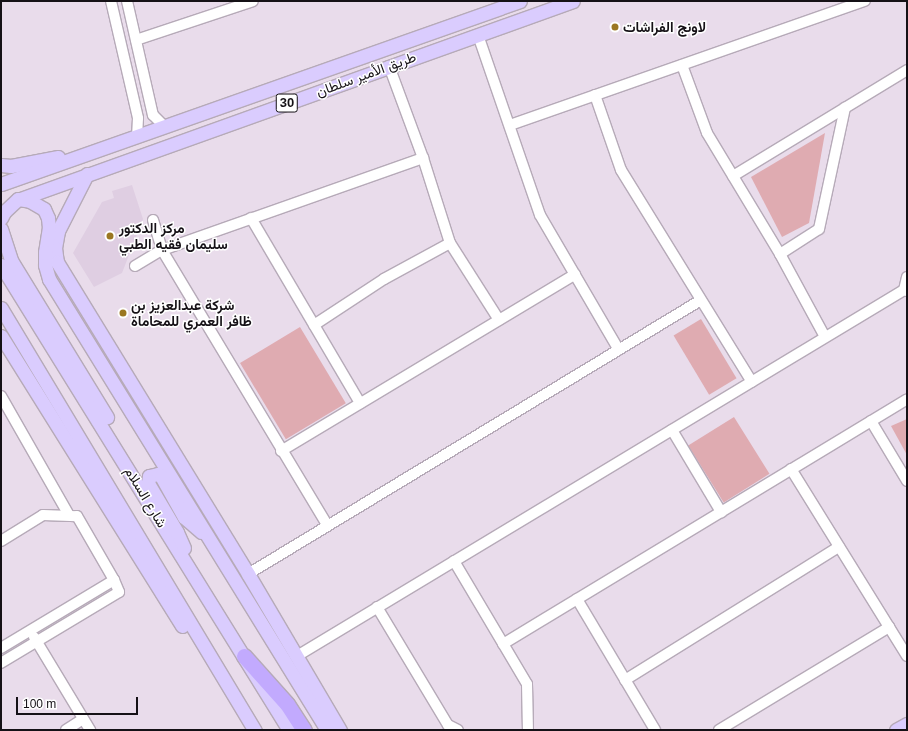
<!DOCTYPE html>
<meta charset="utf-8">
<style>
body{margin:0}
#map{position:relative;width:908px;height:731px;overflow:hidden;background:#e9dceb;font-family:Arial,Vazirmatn,sans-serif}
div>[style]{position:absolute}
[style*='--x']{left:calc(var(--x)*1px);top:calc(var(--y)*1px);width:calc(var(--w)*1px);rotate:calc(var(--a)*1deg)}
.built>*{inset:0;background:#dfcee2}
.green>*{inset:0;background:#dfabb1;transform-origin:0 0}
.roads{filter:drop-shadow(1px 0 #b6aab8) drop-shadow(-1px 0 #b6aab8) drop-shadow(0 1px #b6aab8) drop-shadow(0 -1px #b6aab8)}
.minor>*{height:10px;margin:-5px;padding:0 5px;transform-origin:5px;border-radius:5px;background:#fff}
.major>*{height:13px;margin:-6.5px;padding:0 6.5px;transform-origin:6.5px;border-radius:6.5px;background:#daccfe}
.highway>*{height:15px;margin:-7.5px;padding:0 7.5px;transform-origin:7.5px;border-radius:7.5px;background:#c2aafe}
.dots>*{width:11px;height:11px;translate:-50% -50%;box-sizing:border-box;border:2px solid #fff;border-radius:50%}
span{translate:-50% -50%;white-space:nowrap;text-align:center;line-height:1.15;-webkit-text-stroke:3px #fff;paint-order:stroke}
.shield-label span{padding:1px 3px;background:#fff;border:1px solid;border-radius:3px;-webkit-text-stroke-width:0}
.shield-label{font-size:13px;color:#151116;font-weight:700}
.poi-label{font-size:14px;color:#151116;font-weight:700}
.left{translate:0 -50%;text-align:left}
.street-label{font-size:14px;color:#151116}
.frame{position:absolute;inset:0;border:2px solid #151116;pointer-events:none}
.scale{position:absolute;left:16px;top:697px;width:122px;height:18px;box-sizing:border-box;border:2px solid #151116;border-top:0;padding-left:5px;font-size:12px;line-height:14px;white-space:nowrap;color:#151116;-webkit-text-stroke:3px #fff;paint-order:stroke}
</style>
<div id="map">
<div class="built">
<div style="clip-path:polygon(132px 185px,143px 219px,122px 273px,94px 287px,73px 253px,102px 202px,114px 198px,112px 191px)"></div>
</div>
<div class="green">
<div style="clip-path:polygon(825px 133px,809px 223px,782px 237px,751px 177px)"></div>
<div style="left:701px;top:319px;width:69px;height:32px;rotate:59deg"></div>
<div style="left:300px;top:327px;width:89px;height:70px;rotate:59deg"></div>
<div style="left:734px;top:417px;width:67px;height:54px;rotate:58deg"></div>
<div style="clip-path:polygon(907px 419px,907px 455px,891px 426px)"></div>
</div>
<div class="roads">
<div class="minor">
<div style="--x:111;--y:1;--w:120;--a:77"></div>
<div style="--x:138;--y:118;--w:19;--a:93"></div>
<div style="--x:127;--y:1;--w:117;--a:77.2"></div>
<div style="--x:153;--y:115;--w:17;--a:45"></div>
<div style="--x:478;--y:35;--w:190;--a:71"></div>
<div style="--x:540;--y:215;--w:156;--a:59.7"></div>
<div style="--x:136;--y:40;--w:123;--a:-18.4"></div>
<div style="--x:682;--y:65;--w:72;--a:69.8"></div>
<div style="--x:707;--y:133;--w:141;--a:58.9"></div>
<div style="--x:780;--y:254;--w:94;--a:61.5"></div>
<div style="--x:389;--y:66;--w:98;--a:69.7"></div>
<div style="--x:423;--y:158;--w:89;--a:72.4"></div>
<div style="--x:450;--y:243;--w:91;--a:57.5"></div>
<div style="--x:595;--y:95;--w:79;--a:70.9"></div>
<div style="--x:621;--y:170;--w:249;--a:58.3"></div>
<div style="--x:510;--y:125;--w:376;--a:-19.3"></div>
<div style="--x:733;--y:176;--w:204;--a:-31.3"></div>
<div style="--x:251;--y:218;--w:215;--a:59.5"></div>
<div style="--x:153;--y:220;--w:31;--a:73"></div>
<div style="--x:162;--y:250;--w:321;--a:59"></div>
<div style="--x:780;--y:254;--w:46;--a:-32.7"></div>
<div style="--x:819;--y:229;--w:124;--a:-77.9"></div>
<div style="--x:135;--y:266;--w:31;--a:-31"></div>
<div style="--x:162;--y:250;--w:277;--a:-19.4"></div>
<div style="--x:907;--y:277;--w:13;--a:103"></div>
<div style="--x:904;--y:290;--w:3;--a:18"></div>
<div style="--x:314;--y:325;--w:84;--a:-33.3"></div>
<div style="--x:384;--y:279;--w:75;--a:-28.6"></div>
<div style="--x:1;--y:396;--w:137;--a:60.3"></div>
<div style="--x:871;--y:421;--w:70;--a:59"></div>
<div style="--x:672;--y:430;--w:96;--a:59.1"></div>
<div style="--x:281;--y:451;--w:343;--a:-31"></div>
<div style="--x:791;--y:469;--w:220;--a:58.2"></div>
<div style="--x:1;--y:541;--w:49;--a:-31.8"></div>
<div style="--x:43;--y:515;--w:34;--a:2"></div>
<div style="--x:77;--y:516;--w:74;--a:60"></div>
<div style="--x:454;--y:561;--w:143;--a:59.3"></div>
<div style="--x:527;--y:684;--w:46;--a:88.8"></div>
<div style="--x:248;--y:574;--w:529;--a:-31.17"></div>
<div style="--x:577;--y:599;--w:152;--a:59.2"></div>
<div style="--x:377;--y:607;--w:138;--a:59"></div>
<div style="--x:448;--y:725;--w:11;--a:27"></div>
<div style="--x:34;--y:637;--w:109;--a:58.9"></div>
<div style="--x:503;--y:644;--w:472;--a:-31.2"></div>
<div style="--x:1;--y:648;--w:132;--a:-31"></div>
<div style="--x:114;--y:580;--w:13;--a:67"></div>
<div style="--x:119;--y:592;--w:138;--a:149"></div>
<div style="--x:297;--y:656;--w:709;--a:-31.09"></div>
<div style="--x:625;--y:680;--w:252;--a:-31.9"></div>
<div style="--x:66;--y:730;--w:20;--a:-33"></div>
<div style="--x:719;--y:730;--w:199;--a:-31.2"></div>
</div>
<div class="major">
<div style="--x:1;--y:165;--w:10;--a:6"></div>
<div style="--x:11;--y:166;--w:48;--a:-10.8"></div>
<div style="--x:87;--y:174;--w:64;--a:117"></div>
<div style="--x:58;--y:231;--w:17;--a:100"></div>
<div style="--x:55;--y:248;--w:14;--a:82"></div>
<div style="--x:57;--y:262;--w:366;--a:58.5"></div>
<div style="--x:248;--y:574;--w:181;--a:59.5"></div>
<div style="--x:1;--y:184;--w:550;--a:-19.42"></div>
<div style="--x:20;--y:199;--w:587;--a:-19.7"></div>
<div style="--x:1;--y:218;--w:7;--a:-63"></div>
<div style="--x:4;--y:212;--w:19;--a:-43"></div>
<div style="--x:18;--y:199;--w:12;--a:9"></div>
<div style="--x:30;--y:201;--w:16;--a:30"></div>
<div style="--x:44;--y:209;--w:10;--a:66"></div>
<div style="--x:48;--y:218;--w:9;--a:84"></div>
<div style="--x:49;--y:227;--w:25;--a:99"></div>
<div style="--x:45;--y:252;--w:13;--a:90"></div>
<div style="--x:45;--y:265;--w:15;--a:74"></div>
<div style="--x:49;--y:279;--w:530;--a:58.35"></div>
<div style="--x:1;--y:229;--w:35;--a:72"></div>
<div style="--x:12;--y:262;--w:182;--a:58.5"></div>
<div style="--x:1;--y:265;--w:547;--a:58.23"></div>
<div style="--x:1;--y:308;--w:493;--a:59"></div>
<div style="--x:1;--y:336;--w:342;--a:58"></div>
<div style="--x:184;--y:548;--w:17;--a:-114"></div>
<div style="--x:177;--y:532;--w:57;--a:-120.6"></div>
<div style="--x:148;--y:483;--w:7;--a:-82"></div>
<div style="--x:149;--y:476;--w:9;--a:-13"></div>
<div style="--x:158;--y:474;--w:4;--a:34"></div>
<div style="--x:161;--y:476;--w:47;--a:60.7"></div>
<div style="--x:184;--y:517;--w:23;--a:41"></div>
<div style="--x:896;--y:730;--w:13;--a:-29"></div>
</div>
<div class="highway">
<div style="--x:244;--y:656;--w:64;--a:48.1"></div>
<div style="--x:287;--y:704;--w:31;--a:57"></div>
</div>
</div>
<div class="dots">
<div style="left:615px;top:27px;background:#9b7722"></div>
<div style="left:110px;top:236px;background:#9b7722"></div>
<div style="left:123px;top:313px;background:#9b7722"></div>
</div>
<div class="shield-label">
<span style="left:287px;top:103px">30</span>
</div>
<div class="poi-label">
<span class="left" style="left:623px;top:27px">لاونج الفراشات</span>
<span class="left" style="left:119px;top:236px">مركز الدكتور<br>سليمان فقيه الطبي</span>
<span class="left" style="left:131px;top:313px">شركة عبدالعزيز بن<br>ظافر العمري للمحاماة</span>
</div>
<div class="street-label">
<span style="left:366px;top:74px;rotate:-20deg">طريق الأمير سلطان</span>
<span style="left:146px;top:497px;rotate:59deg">شارع السلام</span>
</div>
<div class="frame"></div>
<div class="scale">100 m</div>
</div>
